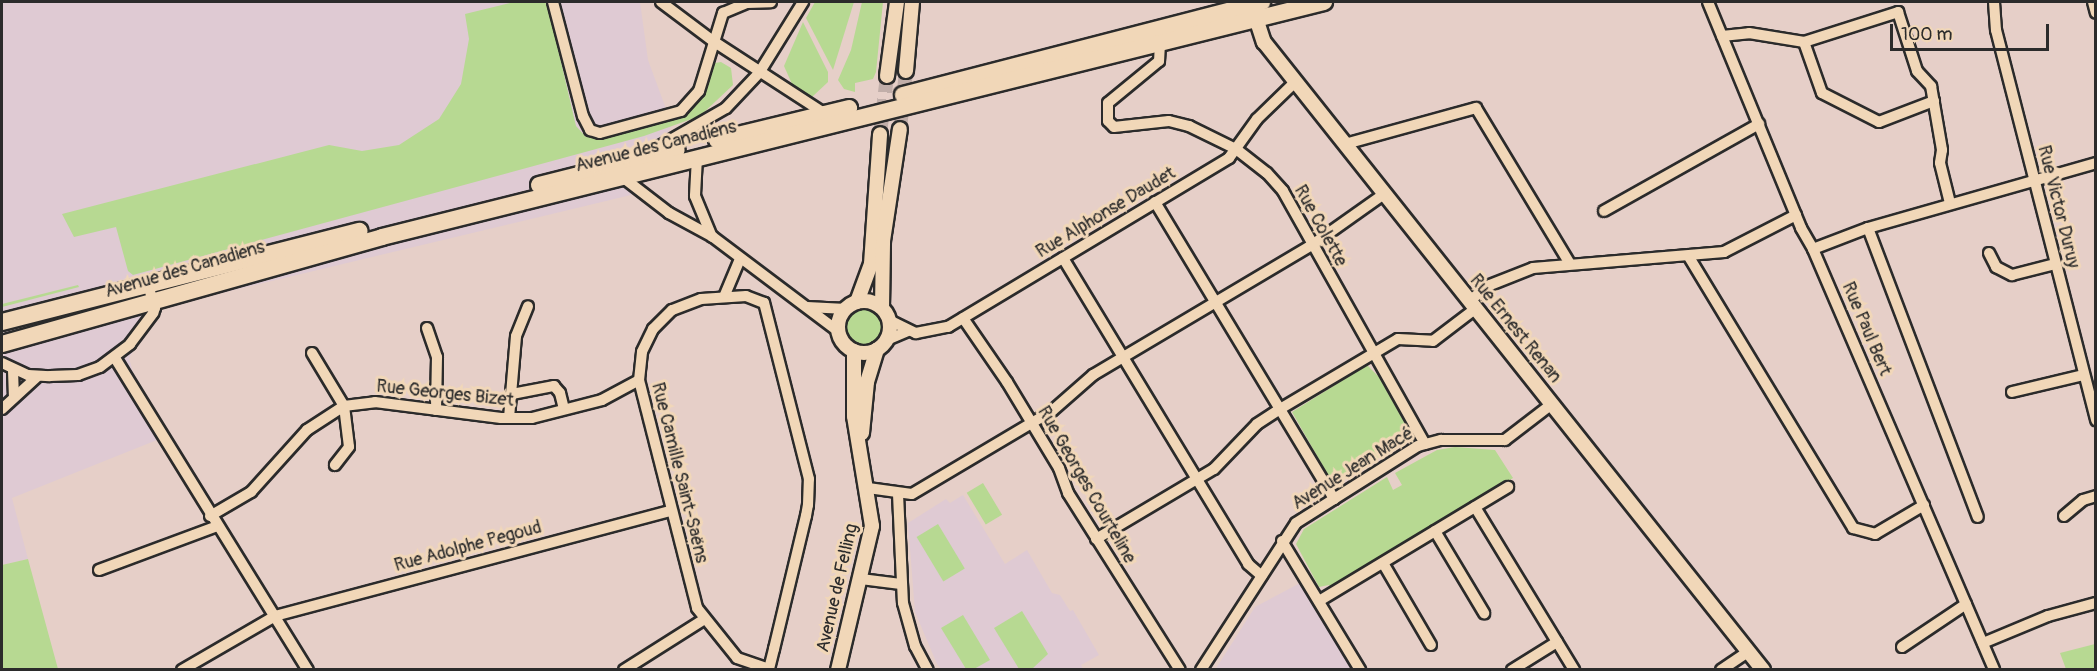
<!DOCTYPE html>
<meta charset="utf-8">
<style>
body{margin:0}
#map{position:relative;width:2097px;height:671px;overflow:hidden;background:#e6cfc8;font-family:Pangolin,sans-serif}
div>[style]{position:absolute}
[style*='--x']{left:calc(var(--x)*1px);top:calc(var(--y)*1px);width:calc(var(--w)*1px);rotate:calc(var(--a)*1deg)}
.built>*{inset:0;background:#dfcad3}
.green>*{inset:0;background:#b7d992;transform-origin:0 0}
.round{border-radius:50%}
.tertiary-tunnel>*{height:14px;margin-top:-7px;transform-origin:0;background:repeating-linear-gradient(90deg,#c1aea9 0 14px,transparent 0 21px)}
.roads{filter:drop-shadow(2px 0 #2b2b2b) drop-shadow(-2px 0 #2b2b2b) drop-shadow(0 2px #2b2b2b) drop-shadow(0 -2px #2b2b2b)}
.minor>*{height:10px;margin:-5px;padding:0 5px;transform-origin:5px;border-radius:5px;background:#f1d7b8}
.tertiary>*{height:14px;margin:-7px;padding:0 7px;transform-origin:7px;border-radius:7px;background:#f1d7b8}
.tertiary>.ring{margin:-7px;padding:0;box-sizing:content-box;background:none;border:14px solid #f1d7b8;border-radius:50%}
.secondary>*{height:16px;margin:-8px;padding:0 8px;transform-origin:8px;border-radius:8px;background:#f1d7b8}
span{translate:-50% -50%;white-space:nowrap;text-align:center;line-height:1.15;-webkit-text-stroke:6px #f1d7b8;paint-order:stroke}
.street-label{font-size:18px;color:#2b2b2b}
.frame{position:absolute;inset:0;border:3px solid #2b2b2b;pointer-events:none}
.scale{position:absolute;left:1890px;top:24px;width:159px;height:27px;box-sizing:border-box;border:3px solid #2b2b2b;border-top:0;padding-left:8px;font-size:18px;line-height:21px;white-space:nowrap;color:#2b2b2b;-webkit-text-stroke:4px #f1d7b8;paint-order:stroke}
</style>
<div id="map">
<div class="built">
<div style="clip-path:polygon(2px 2px,640px 2px,648px 60px,672px 125px,631px 195px,159px 308px,129px 358px,143px 408px,162px 438px,12px 498px,28px 559px,2px 565px)"></div>
<div style="clip-path:polygon(963px 495px,1005px 564px,1027px 550px,1052px 593px,1060px 595px,1070px 611px,1073px 610px,1099px 655px,1081px 665px,1083px 669px,941px 669px,937px 664px,915px 612px,908px 523px,946px 499px,950px 503px)"></div>
<div style="clip-path:polygon(1302px 582px,1352px 669px,1215px 670px,1255px 607px)"></div>
</div>
<div class="green">
<div style="clip-path:polygon(514px 2px,547px 2px,576px 126px,586px 137px,682px 116px,699px 98px,715px 63px,721px 62px,731px 68px,733px 85px,700px 116px,644px 136px,133px 275px,128px 271px,116px 227px,74px 237px,62px 214px,329px 145px,362px 151px,399px 145px,439px 119px,461px 84px,469px 39px,465px 14px)"></div>
<div style="clip-path:polygon(815px 2px,854px 2px,833px 70px,806px 18px)"></div>
<div style="clip-path:polygon(862px 2px,883px 2px,876px 72px,873px 79px,855px 83px,855px 92px,844px 89px,838px 80px,851px 50px)"></div>
<div style="clip-path:polygon(803px 22px,828px 72px,828px 82px,812px 97px,792px 84px,784px 66px)"></div>
<div style="clip-path:polygon(78px 285px,79px 287px,2px 307px,2px 304px)"></div>
<div class="round" style="left:845px;top:308px;width:38px;height:38px"></div>
<div style="clip-path:polygon(1367px 365px,1379px 377px,1413px 438px,1333px 484px,1292px 412px)"></div>
<div style="clip-path:polygon(1455px 447px,1495px 450px,1513px 478px,1332px 589px,1329px 585px,1319px 587px,1296px 544px,1304px 529px,1387px 477px,1393px 490px,1402px 485px,1395px 473px,1437px 450px)"></div>
<div style="left:983px;top:483px;width:37px;height:19px;rotate:59deg"></div>
<div style="left:938px;top:524px;width:52px;height:25px;rotate:59deg"></div>
<div style="clip-path:polygon(28px 559px,58px 669px,2px 669px,2px 565px)"></div>
<div style="clip-path:polygon(1022px 611px,1048px 654px,1032px 669px,1019px 669px,994px 628px)"></div>
<div style="clip-path:polygon(963px 615px,990px 660px,974px 669px,966px 669px,941px 628px)"></div>
<div style="clip-path:polygon(2095px 644px,2095px 669px,2066px 669px,2060px 653px)"></div>
</div>
<div class="tertiary-tunnel">
<div style="--x:900;--y:129;--w:58;--a:-84.1"></div>
<div style="--x:880;--y:134;--w:58;--a:-83.1"></div>
</div>
<div class="roads">
<div class="minor">
<div style="--x:553;--y:2;--w:118;--a:75.3"></div>
<div style="--x:583;--y:116;--w:16;--a:63"></div>
<div style="--x:590;--y:130;--w:10;--a:17"></div>
<div style="--x:600;--y:133;--w:84;--a:-15.2"></div>
<div style="--x:681;--y:111;--w:27;--a:-48"></div>
<div style="--x:699;--y:91;--w:82;--a:-72.9"></div>
<div style="--x:723;--y:13;--w:26;--a:-23"></div>
<div style="--x:747;--y:3;--w:24;--a:-2"></div>
<div style="--x:661;--y:2;--w:65;--a:36.9"></div>
<div style="--x:713;--y:41;--w:132;--a:33"></div>
<div style="--x:1708;--y:2;--w:244;--a:67.6"></div>
<div style="--x:1801;--y:228;--w:24;--a:60"></div>
<div style="--x:1813;--y:249;--w:458;--a:66.7"></div>
<div style="--x:1994;--y:2;--w:28;--a:86"></div>
<div style="--x:1996;--y:30;--w:403;--a:75.6"></div>
<div style="--x:2093;--y:2;--w:11;--a:75"></div>
<div style="--x:1722;--y:36;--w:27;--a:-6"></div>
<div style="--x:1749;--y:33;--w:56;--a:9.3"></div>
<div style="--x:1804;--y:42;--w:99;--a:-17.7"></div>
<div style="--x:1898;--y:12;--w:62;--a:72.1"></div>
<div style="--x:1917;--y:71;--w:21;--a:47"></div>
<div style="--x:1931;--y:86;--w:65;--a:80.2"></div>
<div style="--x:1942;--y:150;--w:13;--a:99"></div>
<div style="--x:1940;--y:163;--w:41;--a:76"></div>
<div style="--x:1804;--y:42;--w:54;--a:70.6"></div>
<div style="--x:1822;--y:93;--w:64;--a:27"></div>
<div style="--x:1879;--y:122;--w:59;--a:-20.9"></div>
<div style="--x:1160;--y:43;--w:18;--a:93"></div>
<div style="--x:1159;--y:61;--w:66;--a:140.5"></div>
<div style="--x:1108;--y:103;--w:18;--a:90"></div>
<div style="--x:1108;--y:121;--w:8;--a:45"></div>
<div style="--x:1114;--y:127;--w:55;--a:-6.2"></div>
<div style="--x:1169;--y:121;--w:21;--a:14"></div>
<div style="--x:1189;--y:126;--w:52;--a:26.1"></div>
<div style="--x:1236;--y:149;--w:39;--a:38"></div>
<div style="--x:1267;--y:173;--w:24;--a:48"></div>
<div style="--x:1283;--y:191;--w:290;--a:60.7"></div>
<div style="--x:1345;--y:144;--w:136;--a:-15.4"></div>
<div style="--x:1476;--y:108;--w:182;--a:58.9"></div>
<div style="--x:651;--y:151;--w:86;--a:-29.8"></div>
<div style="--x:726;--y:108;--w:48;--a:-46.7"></div>
<div style="--x:759;--y:73;--w:84;--a:-58.2"></div>
<div style="--x:697;--y:157;--w:39;--a:93"></div>
<div style="--x:695;--y:196;--w:44;--a:67.5"></div>
<div style="--x:621;--y:176;--w:61;--a:37.6"></div>
<div style="--x:669;--y:213;--w:50;--a:28.6"></div>
<div style="--x:713;--y:237;--w:158;--a:37"></div>
<div style="--x:1155;--y:202;--w:347;--a:58.9"></div>
<div style="--x:1604;--y:211;--w:178;--a:-29.3"></div>
<div style="--x:1868;--y:228;--w:309;--a:69.2"></div>
<div style="--x:1813;--y:249;--w:59;--a:-20.9"></div>
<div style="--x:1868;--y:228;--w:237;--a:-15.9"></div>
<div style="--x:1989;--y:253;--w:16;--a:63"></div>
<div style="--x:1996;--y:267;--w:18;--a:27"></div>
<div style="--x:2012;--y:275;--w:44;--a:-14.3"></div>
<div style="--x:1689;--y:257;--w:317;--a:58.8"></div>
<div style="--x:1853;--y:528;--w:23;--a:15"></div>
<div style="--x:1875;--y:534;--w:57;--a:-30.6"></div>
<div style="--x:1063;--y:258;--w:358;--a:58.8"></div>
<div style="--x:1248;--y:564;--w:18;--a:41"></div>
<div style="--x:724;--y:297;--w:41;--a:-67.2"></div>
<div style="--x:1469;--y:301;--w:26;--a:-37"></div>
<div style="--x:1490;--y:285;--w:46;--a:-21.6"></div>
<div style="--x:1533;--y:268;--w:192;--a:-4.8"></div>
<div style="--x:1724;--y:252;--w:81;--a:-27.2"></div>
<div style="--x:807;--y:307;--w:39;--a:3"></div>
<div style="--x:963;--y:318;--w:78;--a:55.5"></div>
<div style="--x:1007;--y:382;--w:100;--a:58.8"></div>
<div style="--x:1059;--y:468;--w:27;--a:70"></div>
<div style="--x:1068;--y:493;--w:209;--a:57.7"></div>
<div style="--x:889;--y:320;--w:30;--a:26"></div>
<div style="--x:916;--y:333;--w:33;--a:-11"></div>
<div style="--x:948;--y:327;--w:328;--a:-31"></div>
<div style="--x:1229;--y:158;--w:48;--a:-54.3"></div>
<div style="--x:1257;--y:119;--w:53;--a:-44.2"></div>
<div style="--x:427;--y:328;--w:31;--a:71"></div>
<div style="--x:437;--y:357;--w:53;--a:91.1"></div>
<div style="--x:887;--y:340;--w:23;--a:-23"></div>
<div style="--x:312;--y:353;--w:62;--a:58.9"></div>
<div style="--x:344;--y:406;--w:41;--a:83"></div>
<div style="--x:349;--y:447;--w:23;--a:128"></div>
<div style="--x:115;--y:358;--w:367;--a:58.3"></div>
<div style="--x:2;--y:363;--w:29;--a:25"></div>
<div style="--x:28;--y:375;--w:22;--a:3"></div>
<div style="--x:50;--y:376;--w:28;--a:-2"></div>
<div style="--x:78;--y:375;--w:23;--a:-20"></div>
<div style="--x:100;--y:367;--w:38;--a:-37"></div>
<div style="--x:130;--y:344;--w:39;--a:-53"></div>
<div style="--x:153;--y:313;--w:5;--a:-68"></div>
<div style="--x:155;--y:308;--w:24;--a:-107"></div>
<div style="--x:13;--y:370;--w:25;--a:88"></div>
<div style="--x:2012;--y:392;--w:74;--a:-13.3"></div>
<div style="--x:512;--y:394;--w:43;--a:-10.8"></div>
<div style="--x:554;--y:386;--w:9;--a:49"></div>
<div style="--x:560;--y:393;--w:16;--a:76"></div>
<div style="--x:2;--y:409;--w:49;--a:-42.5"></div>
<div style="--x:509;--y:418;--w:82;--a:-85.1"></div>
<div style="--x:516;--y:336;--w:32;--a:-68"></div>
<div style="--x:868;--y:488;--w:44;--a:7.8"></div>
<div style="--x:912;--y:494;--w:163;--a:-30.7"></div>
<div style="--x:1052;--y:411;--w:55;--a:-41.3"></div>
<div style="--x:1093;--y:375;--w:255;--a:-30.7"></div>
<div style="--x:1312;--y:245;--w:88;--a:-35.3"></div>
<div style="--x:898;--y:494;--w:109;--a:87.4"></div>
<div style="--x:903;--y:603;--w:45;--a:74.4"></div>
<div style="--x:915;--y:646;--w:27;--a:62"></div>
<div style="--x:1475;--y:507;--w:191;--a:58.7"></div>
<div style="--x:210;--y:516;--w:48;--a:-30.3"></div>
<div style="--x:251;--y:492;--w:84;--a:-47.9"></div>
<div style="--x:307;--y:430;--w:44;--a:-33"></div>
<div style="--x:344;--y:406;--w:31;--a:-7"></div>
<div style="--x:375;--y:402;--w:127;--a:7.2"></div>
<div style="--x:501;--y:418;--w:31;--a:0"></div>
<div style="--x:532;--y:418;--w:72;--a:-14.4"></div>
<div style="--x:602;--y:400;--w:42;--a:-28.4"></div>
<div style="--x:2064;--y:516;--w:25;--a:-40"></div>
<div style="--x:2083;--y:500;--w:14;--a:-17"></div>
<div style="--x:1435;--y:531;--w:96;--a:59.1"></div>
<div style="--x:1096;--y:539;--w:137;--a:-30.7"></div>
<div style="--x:1214;--y:469;--w:62;--a:-46.3"></div>
<div style="--x:1257;--y:424;--w:27;--a:-33"></div>
<div style="--x:1280;--y:409;--w:137;--a:-30.7"></div>
<div style="--x:1398;--y:339;--w:35;--a:3"></div>
<div style="--x:1433;--y:341;--w:53;--a:-37.3"></div>
<div style="--x:1282;--y:541;--w:151;--a:58.8"></div>
<div style="--x:1383;--y:563;--w:95;--a:59.7"></div>
<div style="--x:99;--y:570;--w:126;--a:-20.4"></div>
<div style="--x:861;--y:579;--w:40;--a:7.1"></div>
<div style="--x:1319;--y:601;--w:221;--a:-31.1"></div>
<div style="--x:1983;--y:643;--w:70;--a:-22.6"></div>
<div style="--x:2048;--y:616;--w:50;--a:-15.2"></div>
<div style="--x:1902;--y:647;--w:77;--a:-33.9"></div>
<div style="--x:182;--y:670;--w:108;--a:-30.1"></div>
<div style="--x:275;--y:616;--w:409;--a:-14.9"></div>
<div style="--x:624;--y:670;--w:93;--a:-32.3"></div>
<div style="--x:769;--y:670;--w:1;--a:-90"></div>
<div style="--x:769;--y:669;--w:21;--a:-76"></div>
<div style="--x:774;--y:649;--w:137;--a:-76.5"></div>
<div style="--x:806;--y:516;--w:11;--a:-80"></div>
<div style="--x:808;--y:505;--w:26;--a:-88"></div>
<div style="--x:809;--y:479;--w:182;--a:-104.3"></div>
<div style="--x:764;--y:303;--w:19;--a:-159"></div>
<div style="--x:746;--y:296;--w:45;--a:176.2"></div>
<div style="--x:701;--y:299;--w:31;--a:159"></div>
<div style="--x:672;--y:310;--w:27;--a:135"></div>
<div style="--x:653;--y:329;--w:25;--a:116"></div>
<div style="--x:642;--y:352;--w:28;--a:96"></div>
<div style="--x:639;--y:380;--w:235;--a:75.7"></div>
<div style="--x:697;--y:608;--w:64;--a:51.3"></div>
<div style="--x:737;--y:658;--w:34;--a:19"></div>
<div style="--x:1201;--y:670;--w:175;--a:-57.1"></div>
<div style="--x:1296;--y:523;--w:144;--a:-32.3"></div>
<div style="--x:1418;--y:446;--w:24;--a:-15"></div>
<div style="--x:1441;--y:440;--w:64;--a:0"></div>
<div style="--x:1505;--y:440;--w:59;--a:-37.5"></div>
<div style="--x:1512;--y:670;--w:53;--a:-31.9"></div>
<div style="--x:1721;--y:670;--w:34;--a:-34"></div>
</div>
<div class="tertiary">
<div style="--x:1253;--y:9;--w:35;--a:72"></div>
<div style="--x:1264;--y:42;--w:802;--a:51.53"></div>
<div style="--x:906;--y:71;--w:69;--a:-85"></div>
<div style="--x:887;--y:76;--w:75;--a:-82.3"></div>
<div class="ring" style="left:838px;top:301px;width:38px;height:38px"></div>
<div style="--x:857;--y:302;--w:40;--a:-69.8"></div>
<div style="--x:871;--y:264;--w:130;--a:-86"></div>
<div style="--x:882;--y:308;--w:67;--a:-89.1"></div>
<div style="--x:883;--y:241;--w:113;--a:-81.4"></div>
<div style="--x:862;--y:433;--w:51;--a:-84.4"></div>
<div style="--x:867;--y:382;--w:34;--a:-73"></div>
<div style="--x:838;--y:670;--w:148;--a:-76.7"></div>
<div style="--x:872;--y:526;--w:111;--a:-99.3"></div>
<div style="--x:854;--y:416;--w:65;--a:-90"></div>
</div>
<div class="secondary">
<div style="--x:903;--y:95;--w:371;--a:-14.5"></div>
<div style="--x:717;--y:140;--w:136;--a:-13.6"></div>
<div style="--x:539;--y:185;--w:142;--a:-14.2"></div>
<div style="--x:2;--y:322;--w:369;--a:-14.3"></div>
<div style="--x:2;--y:344;--w:395;--a:-15.7"></div>
<div style="--x:382;--y:237;--w:971;--a:-14.01"></div>
</div>
</div>
<div class="street-label">
<span style="left:656px;top:147px;rotate:-14deg">Avenue des Canadiens</span>
<span style="left:2058px;top:207px;rotate:76deg">Rue Victor Duruy</span>
<span style="left:1106px;top:213px;rotate:-31deg">Rue Alphonse Daudet</span>
<span style="left:1320px;top:226px;rotate:61deg">Rue Colette</span>
<span style="left:185px;top:270px;rotate:-16deg">Avenue des Canadiens</span>
<span style="left:1515px;top:329px;rotate:51deg">Rue Ernest Renan</span>
<span style="left:1866px;top:329px;rotate:67deg">Rue Paul Bert</span>
<span style="left:445px;top:394px;rotate:6deg">Rue Georges Bizet</span>
<span style="left:1353px;top:469px;rotate:-32deg">Avenue Jean Macé</span>
<span style="left:679px;top:473px;rotate:76deg">Rue Camille Saint-Saëns</span>
<span style="left:1086px;top:485px;rotate:60deg">Rue Georges Courteline</span>
<span style="left:468px;top:547px;rotate:-15deg">Rue Adolphe Pegoud</span>
<span style="left:838px;top:588px;rotate:-77deg">Avenue de Felling</span>
</div>
<div class="frame"></div>
<div class="scale">100 m</div>
</div>
